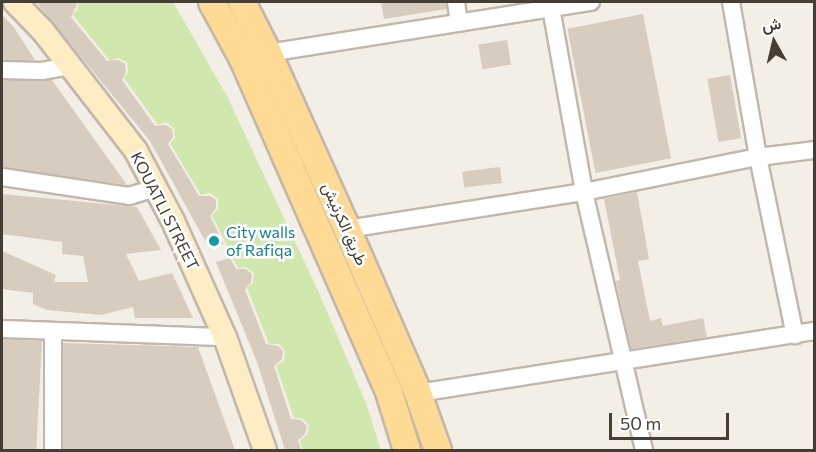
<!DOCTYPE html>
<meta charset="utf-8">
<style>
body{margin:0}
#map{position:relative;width:816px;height:452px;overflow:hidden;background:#f3eee6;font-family:Commissioner,Vazirmatn,sans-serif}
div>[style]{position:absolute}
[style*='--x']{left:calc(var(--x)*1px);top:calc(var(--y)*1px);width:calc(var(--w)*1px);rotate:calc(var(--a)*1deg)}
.green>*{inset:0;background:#d0e7ae}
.building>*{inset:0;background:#d7ccbe;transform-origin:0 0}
.roads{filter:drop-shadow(2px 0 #c1b8ab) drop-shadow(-2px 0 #c1b8ab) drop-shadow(0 2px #c1b8ab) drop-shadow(0 -2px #c1b8ab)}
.street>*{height:16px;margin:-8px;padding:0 8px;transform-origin:8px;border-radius:8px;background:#fff}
.secondary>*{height:22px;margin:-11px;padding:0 11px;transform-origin:11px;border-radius:11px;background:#feedc4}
.primary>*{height:26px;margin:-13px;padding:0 13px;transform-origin:13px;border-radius:13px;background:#feda94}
.dots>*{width:16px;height:16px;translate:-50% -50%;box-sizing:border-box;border:3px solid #fff;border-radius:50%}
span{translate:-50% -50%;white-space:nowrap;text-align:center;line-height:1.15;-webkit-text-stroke:5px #fff;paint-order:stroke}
.street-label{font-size:16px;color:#453e35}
.culture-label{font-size:16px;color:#0d838f}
.left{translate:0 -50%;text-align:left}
.frame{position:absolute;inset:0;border:3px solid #453e35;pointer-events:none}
.north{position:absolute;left:744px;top:12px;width:60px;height:60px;-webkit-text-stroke:4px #fff;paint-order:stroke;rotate:352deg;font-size:16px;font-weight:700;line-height:24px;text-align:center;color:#453e35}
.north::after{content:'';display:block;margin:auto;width:21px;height:27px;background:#453e35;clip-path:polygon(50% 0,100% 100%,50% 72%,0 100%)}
.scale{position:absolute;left:609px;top:413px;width:120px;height:27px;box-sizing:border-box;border:3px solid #453e35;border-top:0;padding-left:8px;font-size:18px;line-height:21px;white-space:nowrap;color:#453e35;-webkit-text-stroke:4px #fff;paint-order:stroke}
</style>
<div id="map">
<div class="green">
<div style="clip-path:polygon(79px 2px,173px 2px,228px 98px,319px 293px,366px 403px,381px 450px,303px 450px,300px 440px,307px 435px,309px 425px,302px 418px,294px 418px,276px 365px,284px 361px,285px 351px,279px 344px,269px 344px,247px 288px,253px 283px,254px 273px,246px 267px,238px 268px,212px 215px,218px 209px,218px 199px,210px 193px,201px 195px,170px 143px,175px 138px,174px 128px,166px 122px,158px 125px,124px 78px,128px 72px,127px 62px,118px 58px,110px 61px,72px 14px,77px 11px)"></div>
</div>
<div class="building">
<div style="clip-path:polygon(36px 2px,78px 2px,71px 17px,107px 61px,118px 60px,125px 64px,126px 72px,122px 80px,155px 126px,166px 125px,172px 129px,173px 137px,168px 144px,199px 196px,210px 196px,216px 200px,216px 208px,210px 216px,224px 244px,208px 246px,150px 141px)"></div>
<div style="clip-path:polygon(381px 2px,446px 2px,446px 9px,384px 19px)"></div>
<div style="left:643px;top:14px;width:147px;height:77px;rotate:79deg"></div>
<div style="clip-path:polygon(2px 15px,13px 26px,35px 60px,2px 60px)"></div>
<div style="left:507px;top:40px;width:25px;height:29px;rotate:81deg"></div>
<div style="left:730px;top:75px;width:64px;height:23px;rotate:80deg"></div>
<div style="clip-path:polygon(2px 80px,52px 80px,127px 185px,2px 167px)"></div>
<div style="left:500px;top:167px;width:16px;height:38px;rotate:83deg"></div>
<div style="clip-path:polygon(637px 192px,649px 259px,638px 261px,650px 321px,661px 318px,663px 326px,703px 318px,707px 337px,631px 349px,616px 281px,620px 280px,604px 199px)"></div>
<div style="clip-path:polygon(2px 194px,137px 207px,161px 250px,126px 254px,139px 281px,172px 273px,193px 318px,135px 318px,133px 307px,101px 315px,47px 310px,33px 304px,33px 293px,2px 289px,2px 251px,56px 275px,54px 282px,88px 282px,83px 256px,62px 254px,62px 242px,2px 234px)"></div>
<div style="clip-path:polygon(230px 258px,236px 269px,246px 269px,252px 274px,251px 282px,245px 290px,266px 344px,278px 346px,283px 351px,282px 359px,274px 366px,291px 419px,301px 420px,307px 426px,305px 434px,298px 440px,301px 450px,285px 450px,257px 362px,216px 262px)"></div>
<div style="left:2px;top:339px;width:40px;height:111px;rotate:3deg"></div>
<div style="clip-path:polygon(63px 343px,198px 347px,235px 450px,63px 450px)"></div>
</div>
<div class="roads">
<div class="street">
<div style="--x:456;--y:2;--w:21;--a:82"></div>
<div style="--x:731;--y:2;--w:157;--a:80.1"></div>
<div style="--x:758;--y:157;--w:182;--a:78.3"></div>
<div style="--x:551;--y:8;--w:187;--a:79.8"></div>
<div style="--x:584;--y:192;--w:265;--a:76.9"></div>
<div style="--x:268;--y:53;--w:327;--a:-9"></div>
<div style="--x:2;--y:70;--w:40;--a:1.4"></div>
<div style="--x:42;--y:71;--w:29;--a:-10"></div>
<div style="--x:2;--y:177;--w:128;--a:8.5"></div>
<div style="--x:129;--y:196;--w:28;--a:-17"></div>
<div style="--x:347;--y:229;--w:240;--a:-8.9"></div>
<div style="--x:584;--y:192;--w:177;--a:-11.4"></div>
<div style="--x:758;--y:157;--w:56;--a:-7.1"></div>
<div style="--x:2;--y:329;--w:223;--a:2.1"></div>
<div style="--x:418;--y:393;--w:401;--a:-8.9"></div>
<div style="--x:53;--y:450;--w:119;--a:-90"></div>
</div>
<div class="secondary">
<div style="--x:15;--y:2;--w:40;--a:46"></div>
<div style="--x:43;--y:31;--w:152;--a:52.2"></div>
<div style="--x:136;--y:151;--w:79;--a:62.1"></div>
<div style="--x:173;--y:221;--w:127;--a:65.9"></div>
<div style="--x:225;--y:337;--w:120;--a:70.5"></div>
</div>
<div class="primary">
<div style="--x:212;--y:2;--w:65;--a:61.5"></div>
<div style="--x:243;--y:59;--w:364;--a:66.3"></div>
<div style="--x:389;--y:392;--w:61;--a:72.8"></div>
<div style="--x:242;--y:2;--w:57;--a:63"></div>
<div style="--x:268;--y:53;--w:193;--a:65.8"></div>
<div style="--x:347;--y:229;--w:173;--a:66.5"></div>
<div style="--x:416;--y:388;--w:66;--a:70.5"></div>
</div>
</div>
<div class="dots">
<div style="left:214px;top:241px;background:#0f9aa8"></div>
</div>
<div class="street-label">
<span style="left:165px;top:211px;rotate:63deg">KOUATLI STREET</span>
<span style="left:345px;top:224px;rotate:66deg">طريق الكرنيش</span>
</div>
<div class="culture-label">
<span class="left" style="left:226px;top:241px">City walls<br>of Rafiqa</span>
</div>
<div class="frame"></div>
<div class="north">ش</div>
<div class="scale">50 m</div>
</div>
